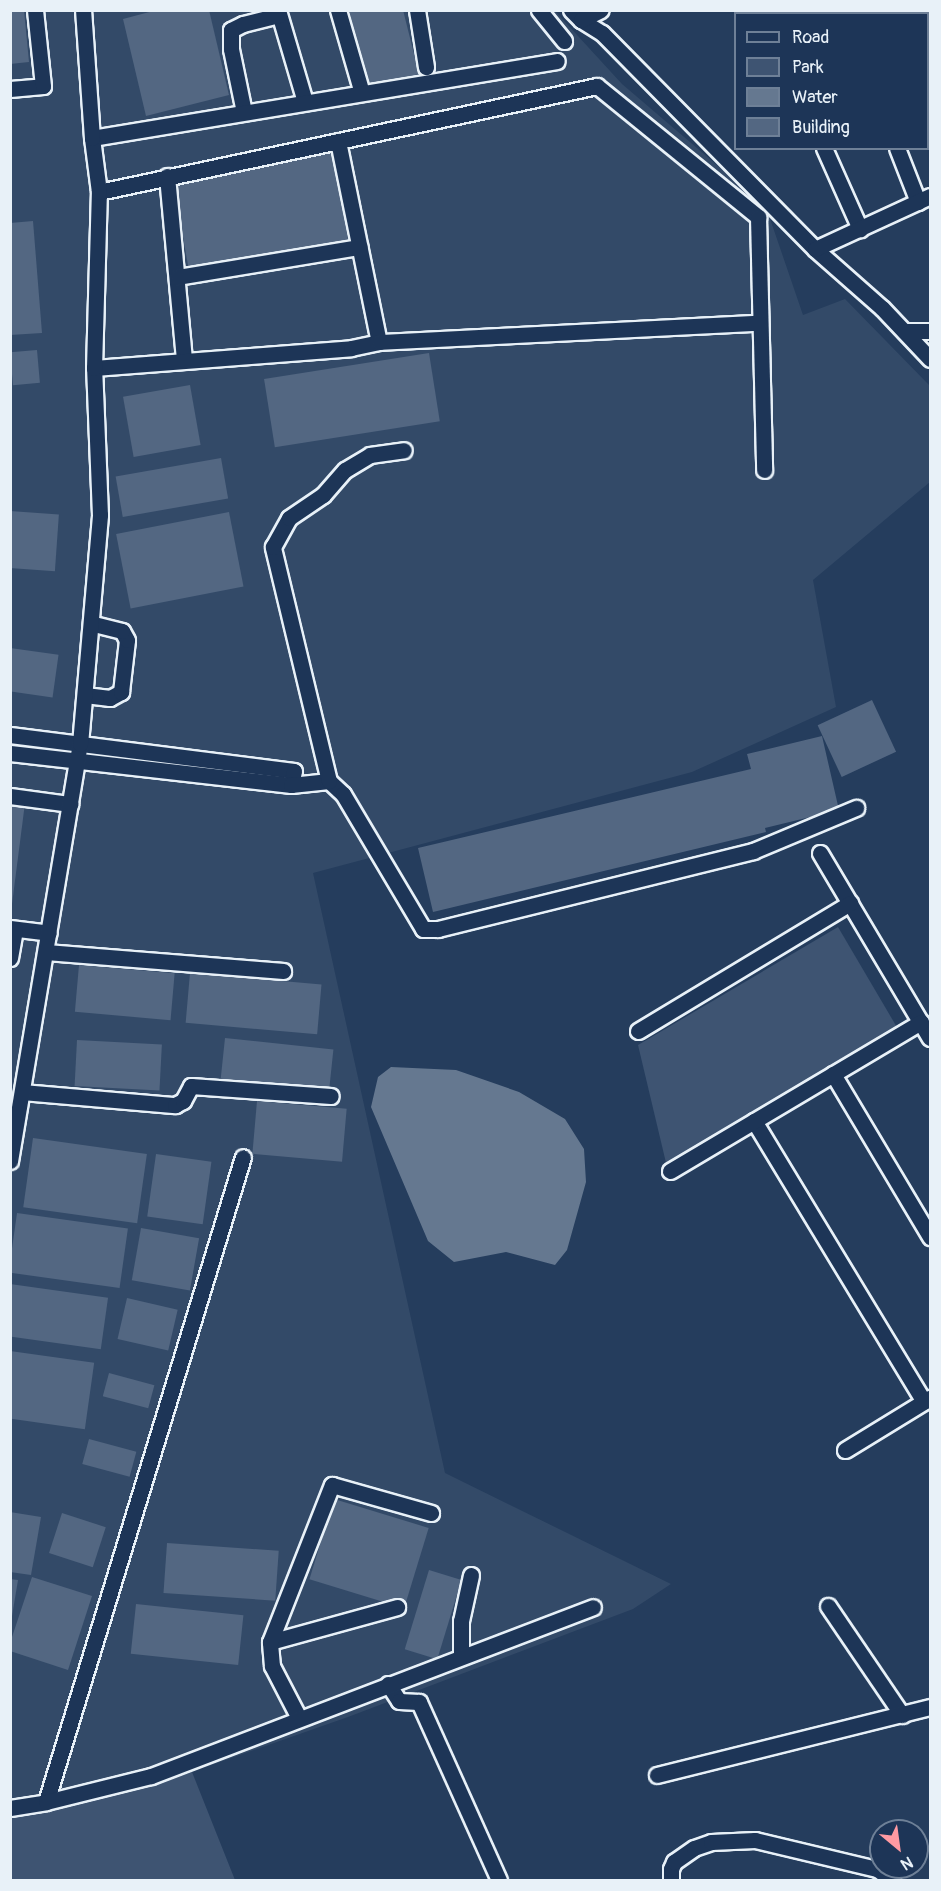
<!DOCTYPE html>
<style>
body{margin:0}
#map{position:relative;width:941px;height:1891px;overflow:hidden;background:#253d5d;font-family:Pangolin,sans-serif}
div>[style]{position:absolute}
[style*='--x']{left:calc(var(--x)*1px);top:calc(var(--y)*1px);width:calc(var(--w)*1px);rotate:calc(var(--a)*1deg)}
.built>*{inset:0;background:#334a68}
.green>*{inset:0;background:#3e5472}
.water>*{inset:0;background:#657890}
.building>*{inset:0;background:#536782;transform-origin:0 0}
.roads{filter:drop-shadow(2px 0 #e8f1f8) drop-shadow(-2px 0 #e8f1f8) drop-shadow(0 2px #e8f1f8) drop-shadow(0 -2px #e8f1f8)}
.minor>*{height:15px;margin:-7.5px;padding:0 7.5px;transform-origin:7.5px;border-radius:7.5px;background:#1d3557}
span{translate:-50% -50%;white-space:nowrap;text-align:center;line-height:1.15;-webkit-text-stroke:6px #1d3557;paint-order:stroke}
.frame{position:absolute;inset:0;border:12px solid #e8f1f8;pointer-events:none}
.legend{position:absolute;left:734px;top:12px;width:195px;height:138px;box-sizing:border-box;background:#1d3557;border:2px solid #6e8097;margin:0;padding:8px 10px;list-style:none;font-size:18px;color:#e8f1f8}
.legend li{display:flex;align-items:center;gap:12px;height:30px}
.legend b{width:30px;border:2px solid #6e8097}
.north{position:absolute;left:869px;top:1819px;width:60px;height:60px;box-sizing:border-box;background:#1d3557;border:2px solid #6e8097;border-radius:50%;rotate:151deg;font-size:16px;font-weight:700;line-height:24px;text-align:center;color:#e8f1f8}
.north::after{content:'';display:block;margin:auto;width:21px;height:27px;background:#ff9aa2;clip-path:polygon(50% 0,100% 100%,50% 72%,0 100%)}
</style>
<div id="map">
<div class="built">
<div style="clip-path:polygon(10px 11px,555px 11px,622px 84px,766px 207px,803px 315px,845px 299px,930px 386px,930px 482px,813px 580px,836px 707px,692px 772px,313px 873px,445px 1473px,671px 1584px,633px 1609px,348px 1717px,146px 1788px,11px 1818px)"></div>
</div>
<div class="green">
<div style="clip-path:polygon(838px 927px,898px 1029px,667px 1167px,638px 1045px)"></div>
<div style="clip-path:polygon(192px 1772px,235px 1880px,11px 1880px,10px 1817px,146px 1788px)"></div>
</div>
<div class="water">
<div style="clip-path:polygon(391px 1067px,456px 1070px,519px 1092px,565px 1119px,584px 1149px,586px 1182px,567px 1250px,555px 1265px,506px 1252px,454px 1262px,428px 1241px,371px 1107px,378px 1077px)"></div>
</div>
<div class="building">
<div style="clip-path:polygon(10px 10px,24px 10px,29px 62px,10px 64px)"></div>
<div style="clip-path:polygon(157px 10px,209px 10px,229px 95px,146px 116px,123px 19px)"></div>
<div style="clip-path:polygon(349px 10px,403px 10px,419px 74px,367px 86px)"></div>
<div style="left:332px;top:149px;width:92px;height:162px;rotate:80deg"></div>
<div style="clip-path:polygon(33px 221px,42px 333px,10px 335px,10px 223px)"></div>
<div style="left:37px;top:350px;width:33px;height:27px;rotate:85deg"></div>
<div style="left:429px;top:353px;width:69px;height:167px;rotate:81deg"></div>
<div style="left:190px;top:385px;width:61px;height:68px;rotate:80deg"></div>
<div style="left:221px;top:458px;width:41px;height:107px;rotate:80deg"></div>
<div style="left:10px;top:511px;width:49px;height:57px;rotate:4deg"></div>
<div style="left:229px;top:512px;width:76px;height:115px;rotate:79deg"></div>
<div style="left:10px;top:648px;width:49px;height:43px;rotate:8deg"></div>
<div style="left:872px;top:700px;width:57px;height:60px;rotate:65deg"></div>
<div style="clip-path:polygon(822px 736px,839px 810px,765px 828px,766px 832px,433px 912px,418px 848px,751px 769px,747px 754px)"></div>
<div style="clip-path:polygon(10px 802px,25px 803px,12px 904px,10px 904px)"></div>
<div style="left:79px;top:965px;width:96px;height:47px;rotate:5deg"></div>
<div style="left:190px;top:973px;width:132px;height:50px;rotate:5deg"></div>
<div style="left:225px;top:1038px;width:109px;height:41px;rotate:6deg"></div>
<div style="left:77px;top:1040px;width:85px;height:46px;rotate:3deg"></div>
<div style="left:257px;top:1101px;width:90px;height:53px;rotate:5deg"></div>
<div style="left:33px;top:1138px;width:115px;height:70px;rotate:8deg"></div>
<div style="left:156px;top:1154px;width:56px;height:63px;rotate:8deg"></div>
<div style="left:17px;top:1213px;width:112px;height:60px;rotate:8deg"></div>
<div style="left:141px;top:1228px;width:59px;height:53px;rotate:10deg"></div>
<div style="left:10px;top:1284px;width:99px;height:52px;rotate:8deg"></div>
<div style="left:127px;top:1298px;width:52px;height:42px;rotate:13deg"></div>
<div style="left:10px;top:1351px;width:85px;height:67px;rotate:8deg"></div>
<div style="left:109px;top:1373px;width:47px;height:24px;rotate:15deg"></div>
<div style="left:89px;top:1439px;width:49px;height:26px;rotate:15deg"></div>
<div style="left:334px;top:1499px;width:99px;height:84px;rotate:17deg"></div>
<div style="clip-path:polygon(10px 1512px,41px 1517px,31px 1575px,10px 1572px)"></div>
<div style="left:62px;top:1513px;width:46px;height:42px;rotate:18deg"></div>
<div style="left:167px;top:1543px;width:112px;height:50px;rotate:4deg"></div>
<div style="left:429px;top:1570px;width:34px;height:83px;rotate:17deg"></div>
<div style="clip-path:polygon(32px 1577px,92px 1596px,68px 1670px,10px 1651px,10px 1643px)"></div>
<div style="clip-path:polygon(10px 1579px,18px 1580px,12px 1616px,10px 1616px)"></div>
<div style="left:136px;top:1604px;width:108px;height:50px;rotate:6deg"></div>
</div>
<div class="roads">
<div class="minor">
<div style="--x:278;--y:10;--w:96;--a:73.6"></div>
<div style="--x:338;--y:10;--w:86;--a:73.9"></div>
<div style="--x:417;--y:10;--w:58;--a:81"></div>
<div style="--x:539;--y:10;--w:40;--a:51"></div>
<div style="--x:571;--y:10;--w:14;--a:45"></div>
<div style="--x:581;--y:20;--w:25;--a:32"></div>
<div style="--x:602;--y:33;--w:303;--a:45.4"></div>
<div style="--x:815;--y:249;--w:89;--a:41.4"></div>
<div style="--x:882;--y:308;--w:70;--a:46.7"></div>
<div style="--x:763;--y:10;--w:4;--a:76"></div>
<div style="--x:841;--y:10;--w:4;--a:76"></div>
<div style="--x:581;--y:20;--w:22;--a:-27"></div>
<div style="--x:10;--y:89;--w:33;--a:-5"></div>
<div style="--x:43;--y:86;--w:76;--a:-96"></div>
<div style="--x:244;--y:112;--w:64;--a:-101.7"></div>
<div style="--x:231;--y:49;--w:19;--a:-90"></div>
<div style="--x:231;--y:30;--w:13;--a:-27"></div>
<div style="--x:243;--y:24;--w:37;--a:-14"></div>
<div style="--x:92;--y:138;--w:471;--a:-9.4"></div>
<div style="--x:338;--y:141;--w:205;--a:78.5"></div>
<div style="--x:824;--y:148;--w:89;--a:66"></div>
<div style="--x:897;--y:148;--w:58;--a:68.7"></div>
<div style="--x:167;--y:176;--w:184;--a:84.7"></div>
<div style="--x:99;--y:192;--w:509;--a:-12.02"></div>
<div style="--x:597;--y:86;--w:208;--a:39.1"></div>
<div style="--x:758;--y:217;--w:253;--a:88.6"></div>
<div style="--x:815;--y:249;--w:127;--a:-24.7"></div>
<div style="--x:178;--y:277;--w:184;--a:-9.4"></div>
<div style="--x:904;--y:331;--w:26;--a:0"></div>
<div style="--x:94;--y:368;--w:258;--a:-4.4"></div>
<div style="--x:351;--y:348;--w:29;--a:-12"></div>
<div style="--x:379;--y:342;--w:381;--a:-2.9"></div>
<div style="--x:85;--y:695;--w:25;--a:7"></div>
<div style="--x:110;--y:698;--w:13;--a:-29"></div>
<div style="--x:121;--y:692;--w:52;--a:-83.4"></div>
<div style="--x:127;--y:640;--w:10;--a:-119"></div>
<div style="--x:122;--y:631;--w:32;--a:-166"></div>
<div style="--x:10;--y:735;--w:286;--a:7.2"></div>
<div style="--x:294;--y:771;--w:14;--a:102"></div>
<div style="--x:10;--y:753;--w:283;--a:6.5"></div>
<div style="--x:291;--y:785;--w:38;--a:-6"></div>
<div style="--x:329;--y:781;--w:19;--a:43"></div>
<div style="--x:343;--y:794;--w:157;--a:59.3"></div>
<div style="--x:423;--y:929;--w:15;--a:0"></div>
<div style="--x:438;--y:929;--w:325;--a:-13.9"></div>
<div style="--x:753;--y:851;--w:112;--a:-22.7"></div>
<div style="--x:329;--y:781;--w:241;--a:-103.5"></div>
<div style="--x:273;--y:547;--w:33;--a:-61"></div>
<div style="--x:289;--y:518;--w:41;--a:-34.1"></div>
<div style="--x:323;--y:495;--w:33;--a:-49"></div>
<div style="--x:345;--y:470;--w:29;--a:-31"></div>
<div style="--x:370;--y:455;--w:34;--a:-8"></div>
<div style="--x:10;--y:796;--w:61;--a:7.6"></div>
<div style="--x:820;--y:853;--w:215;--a:59.3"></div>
<div style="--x:10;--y:928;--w:39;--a:7"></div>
<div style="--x:46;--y:952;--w:238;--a:4.6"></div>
<div style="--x:10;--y:958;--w:29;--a:-80"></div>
<div style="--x:638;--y:1031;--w:248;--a:-31.1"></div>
<div style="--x:833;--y:1074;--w:190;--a:59.2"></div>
<div style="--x:22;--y:1092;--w:154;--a:4.9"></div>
<div style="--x:175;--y:1105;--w:9;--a:-27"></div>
<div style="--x:183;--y:1101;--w:17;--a:-62"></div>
<div style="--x:191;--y:1086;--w:140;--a:4.1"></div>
<div style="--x:754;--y:1121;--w:328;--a:58.8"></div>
<div style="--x:10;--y:1161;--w:423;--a:-80.5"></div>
<div style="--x:80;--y:744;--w:230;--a:-85"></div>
<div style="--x:100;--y:515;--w:147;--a:-92.3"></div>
<div style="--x:94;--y:368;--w:176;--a:-88.4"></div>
<div style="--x:99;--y:192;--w:54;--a:-97.4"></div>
<div style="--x:92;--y:138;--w:128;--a:-94"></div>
<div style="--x:670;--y:1171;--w:292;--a:-30.7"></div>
<div style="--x:845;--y:1450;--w:100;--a:-31.5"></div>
<div style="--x:828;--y:1606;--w:132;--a:55.8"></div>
<div style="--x:270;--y:1642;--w:132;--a:-15.4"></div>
<div style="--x:461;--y:1656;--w:35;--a:-90"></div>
<div style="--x:461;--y:1621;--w:47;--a:-77.7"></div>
<div style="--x:388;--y:1684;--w:20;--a:57"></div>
<div style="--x:399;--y:1701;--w:20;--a:3"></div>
<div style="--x:419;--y:1702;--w:195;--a:65.8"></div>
<div style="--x:299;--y:1718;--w:59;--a:-117.4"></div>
<div style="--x:272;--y:1666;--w:24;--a:-95"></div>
<div style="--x:270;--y:1642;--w:169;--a:-68.5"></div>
<div style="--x:332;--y:1485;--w:103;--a:15.8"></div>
<div style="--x:657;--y:1775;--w:281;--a:-14"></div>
<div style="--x:46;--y:1802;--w:674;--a:-73.02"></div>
<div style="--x:10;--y:1808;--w:36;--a:-9"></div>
<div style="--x:46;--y:1802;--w:108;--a:-13.9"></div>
<div style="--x:151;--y:1776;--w:473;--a:-20.9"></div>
<div style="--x:671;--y:1880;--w:11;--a:-90"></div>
<div style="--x:671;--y:1869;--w:8;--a:-67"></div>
<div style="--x:674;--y:1862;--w:24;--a:-35"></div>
<div style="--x:694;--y:1848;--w:18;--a:-19"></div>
<div style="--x:711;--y:1842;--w:44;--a:-2.6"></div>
<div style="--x:755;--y:1840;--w:125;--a:13.4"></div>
<div style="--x:877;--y:1869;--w:19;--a:36"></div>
</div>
</div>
<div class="frame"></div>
<ul class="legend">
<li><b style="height:8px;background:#1d3557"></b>Road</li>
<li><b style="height:16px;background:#3e5472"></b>Park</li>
<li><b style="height:16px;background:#657890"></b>Water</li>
<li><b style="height:16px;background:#536782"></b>Building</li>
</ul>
<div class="north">N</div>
</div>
